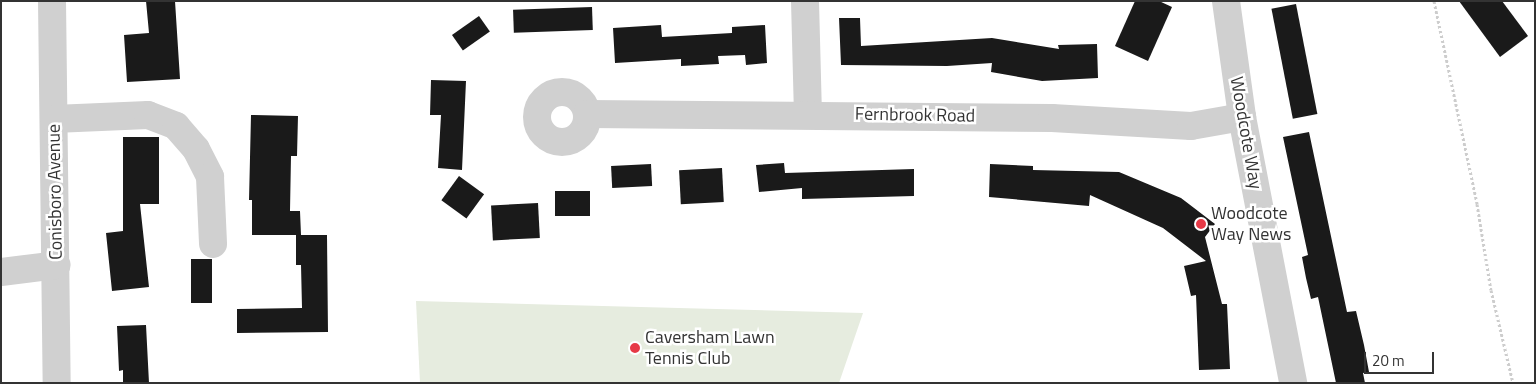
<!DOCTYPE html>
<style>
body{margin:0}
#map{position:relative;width:1536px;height:384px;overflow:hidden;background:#fff;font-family:"Titillium Web",sans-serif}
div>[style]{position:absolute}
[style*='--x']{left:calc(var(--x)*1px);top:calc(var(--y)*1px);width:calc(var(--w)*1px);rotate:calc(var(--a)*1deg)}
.green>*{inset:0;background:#e6ecdf}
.building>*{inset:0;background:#1a1a1a;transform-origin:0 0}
.path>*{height:3px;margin-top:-1.5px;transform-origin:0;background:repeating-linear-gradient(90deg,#cdcdcd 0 2.5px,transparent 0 5px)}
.minor>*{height:28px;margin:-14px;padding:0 14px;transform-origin:14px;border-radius:14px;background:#d0d0d0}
.minor>.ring{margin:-14px;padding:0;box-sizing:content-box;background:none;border:28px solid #d0d0d0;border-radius:50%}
.dots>*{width:14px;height:14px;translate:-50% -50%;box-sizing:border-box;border:2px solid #fff;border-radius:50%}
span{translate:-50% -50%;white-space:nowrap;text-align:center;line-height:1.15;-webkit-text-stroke:5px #fff;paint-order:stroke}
.street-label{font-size:18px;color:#333}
.poi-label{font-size:18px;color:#333}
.left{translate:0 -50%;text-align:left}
.frame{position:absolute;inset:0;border:2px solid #333;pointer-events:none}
.scale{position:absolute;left:1364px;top:352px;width:70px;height:22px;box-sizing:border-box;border:2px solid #333;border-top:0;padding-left:6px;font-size:15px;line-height:18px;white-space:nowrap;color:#333;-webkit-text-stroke:4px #fff;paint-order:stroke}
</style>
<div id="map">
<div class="green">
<div style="clip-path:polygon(416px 301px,863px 313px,839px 383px,420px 383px)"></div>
</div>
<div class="building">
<div style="clip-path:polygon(146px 1px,175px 1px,180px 79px,127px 82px,124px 35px,149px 33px)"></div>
<div style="clip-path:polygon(1135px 1px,1159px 1px,1172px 7px,1148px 61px,1115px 46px)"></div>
<div style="clip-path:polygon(1459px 1px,1502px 1px,1528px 36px,1500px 57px)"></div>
<div style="left:1296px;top:4px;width:112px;height:25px;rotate:79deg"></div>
<div style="left:592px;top:7px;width:23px;height:79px;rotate:88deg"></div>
<div style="left:479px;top:16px;width:19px;height:33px;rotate:55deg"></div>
<div style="clip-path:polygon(839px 18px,860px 18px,861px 46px,992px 38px,1059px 49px,1058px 45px,1097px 44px,1098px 78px,1042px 81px,991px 72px,992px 63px,947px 66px,841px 65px)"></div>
<div style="clip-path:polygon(661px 25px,662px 37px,732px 33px,732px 27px,765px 25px,767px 63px,746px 65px,745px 55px,718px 56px,719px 64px,681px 66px,681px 59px,615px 63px,613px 28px)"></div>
<div style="clip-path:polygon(431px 80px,466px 81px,462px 170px,438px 168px,441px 115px,430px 115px)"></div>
<div style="clip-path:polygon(251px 115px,298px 116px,297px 156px,291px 156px,290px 211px,300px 211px,301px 235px,327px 235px,328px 332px,237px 333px,237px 309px,302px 308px,301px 265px,296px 265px,296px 235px,252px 235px,252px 200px,249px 200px)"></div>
<div style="clip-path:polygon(1309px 132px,1347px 312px,1356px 311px,1364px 345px,1369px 372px,1363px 373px,1365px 383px,1336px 383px,1318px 297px,1311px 299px,1306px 278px,1302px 257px,1308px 255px,1283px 137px)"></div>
<div style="clip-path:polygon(123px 137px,159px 137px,159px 204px,140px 204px,149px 287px,112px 291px,106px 233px,123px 231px)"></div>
<div style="clip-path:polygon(784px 163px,785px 173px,914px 169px,914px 196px,802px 199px,802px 188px,759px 192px,756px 165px)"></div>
<div style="left:651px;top:164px;width:22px;height:40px;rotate:87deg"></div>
<div style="clip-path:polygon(990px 164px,1033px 166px,1033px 170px,1119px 172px,1181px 198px,1215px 224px,1205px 237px,1222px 304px,1227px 304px,1230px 369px,1199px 370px,1196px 295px,1191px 296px,1184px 266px,1206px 261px,1163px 228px,1090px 195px,1089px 206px,989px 197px)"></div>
<div style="left:722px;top:168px;width:34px;height:43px;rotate:87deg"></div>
<div style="left:459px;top:176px;width:31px;height:30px;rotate:36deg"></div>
<div style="left:590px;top:191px;width:25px;height:35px;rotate:90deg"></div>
<div style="left:538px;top:203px;width:35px;height:47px;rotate:87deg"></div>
<div style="left:191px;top:259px;width:21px;height:44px"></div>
<div style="clip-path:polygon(146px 325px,149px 383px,123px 383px,123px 370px,119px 371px,117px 326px)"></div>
</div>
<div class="path">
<div style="--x:1434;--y:1;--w:208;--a:78"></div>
<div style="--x:1477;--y:204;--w:87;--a:80.8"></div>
<div style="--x:1491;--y:290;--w:96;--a:76.7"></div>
</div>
<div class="minor">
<div style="--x:52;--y:1;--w:382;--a:89.3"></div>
<div style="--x:805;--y:1;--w:113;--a:88.5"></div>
<div style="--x:1226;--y:1;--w:117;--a:82.1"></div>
<div style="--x:1242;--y:117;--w:271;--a:79.1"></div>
<div class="ring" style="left:537px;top:92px;width:22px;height:22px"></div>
<div style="--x:587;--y:114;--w:465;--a:0.5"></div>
<div style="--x:1052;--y:118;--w:139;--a:3.3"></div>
<div style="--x:1191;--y:126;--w:52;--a:-10"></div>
<div style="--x:54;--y:119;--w:94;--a:-2.4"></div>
<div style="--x:148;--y:115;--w:30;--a:21"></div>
<div style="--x:176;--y:126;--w:30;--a:49"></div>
<div style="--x:196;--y:149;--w:31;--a:63"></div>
<div style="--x:210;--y:177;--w:67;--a:87.4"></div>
<div style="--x:1;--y:272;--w:56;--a:-7.1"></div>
</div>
<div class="dots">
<div style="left:1201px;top:224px;background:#e63946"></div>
<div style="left:635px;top:348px;background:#e63946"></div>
</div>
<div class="street-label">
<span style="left:915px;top:115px;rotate:1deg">Fernbrook Road</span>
<span style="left:1246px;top:133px;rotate:80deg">Woodcote Way</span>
<span style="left:55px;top:192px;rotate:-91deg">Conisboro Avenue</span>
</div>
<div class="poi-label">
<span class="left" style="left:1211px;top:224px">Woodcote<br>Way News</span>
<span class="left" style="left:645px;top:348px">Caversham Lawn<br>Tennis Club</span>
</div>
<div class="frame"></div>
<div class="scale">20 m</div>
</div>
